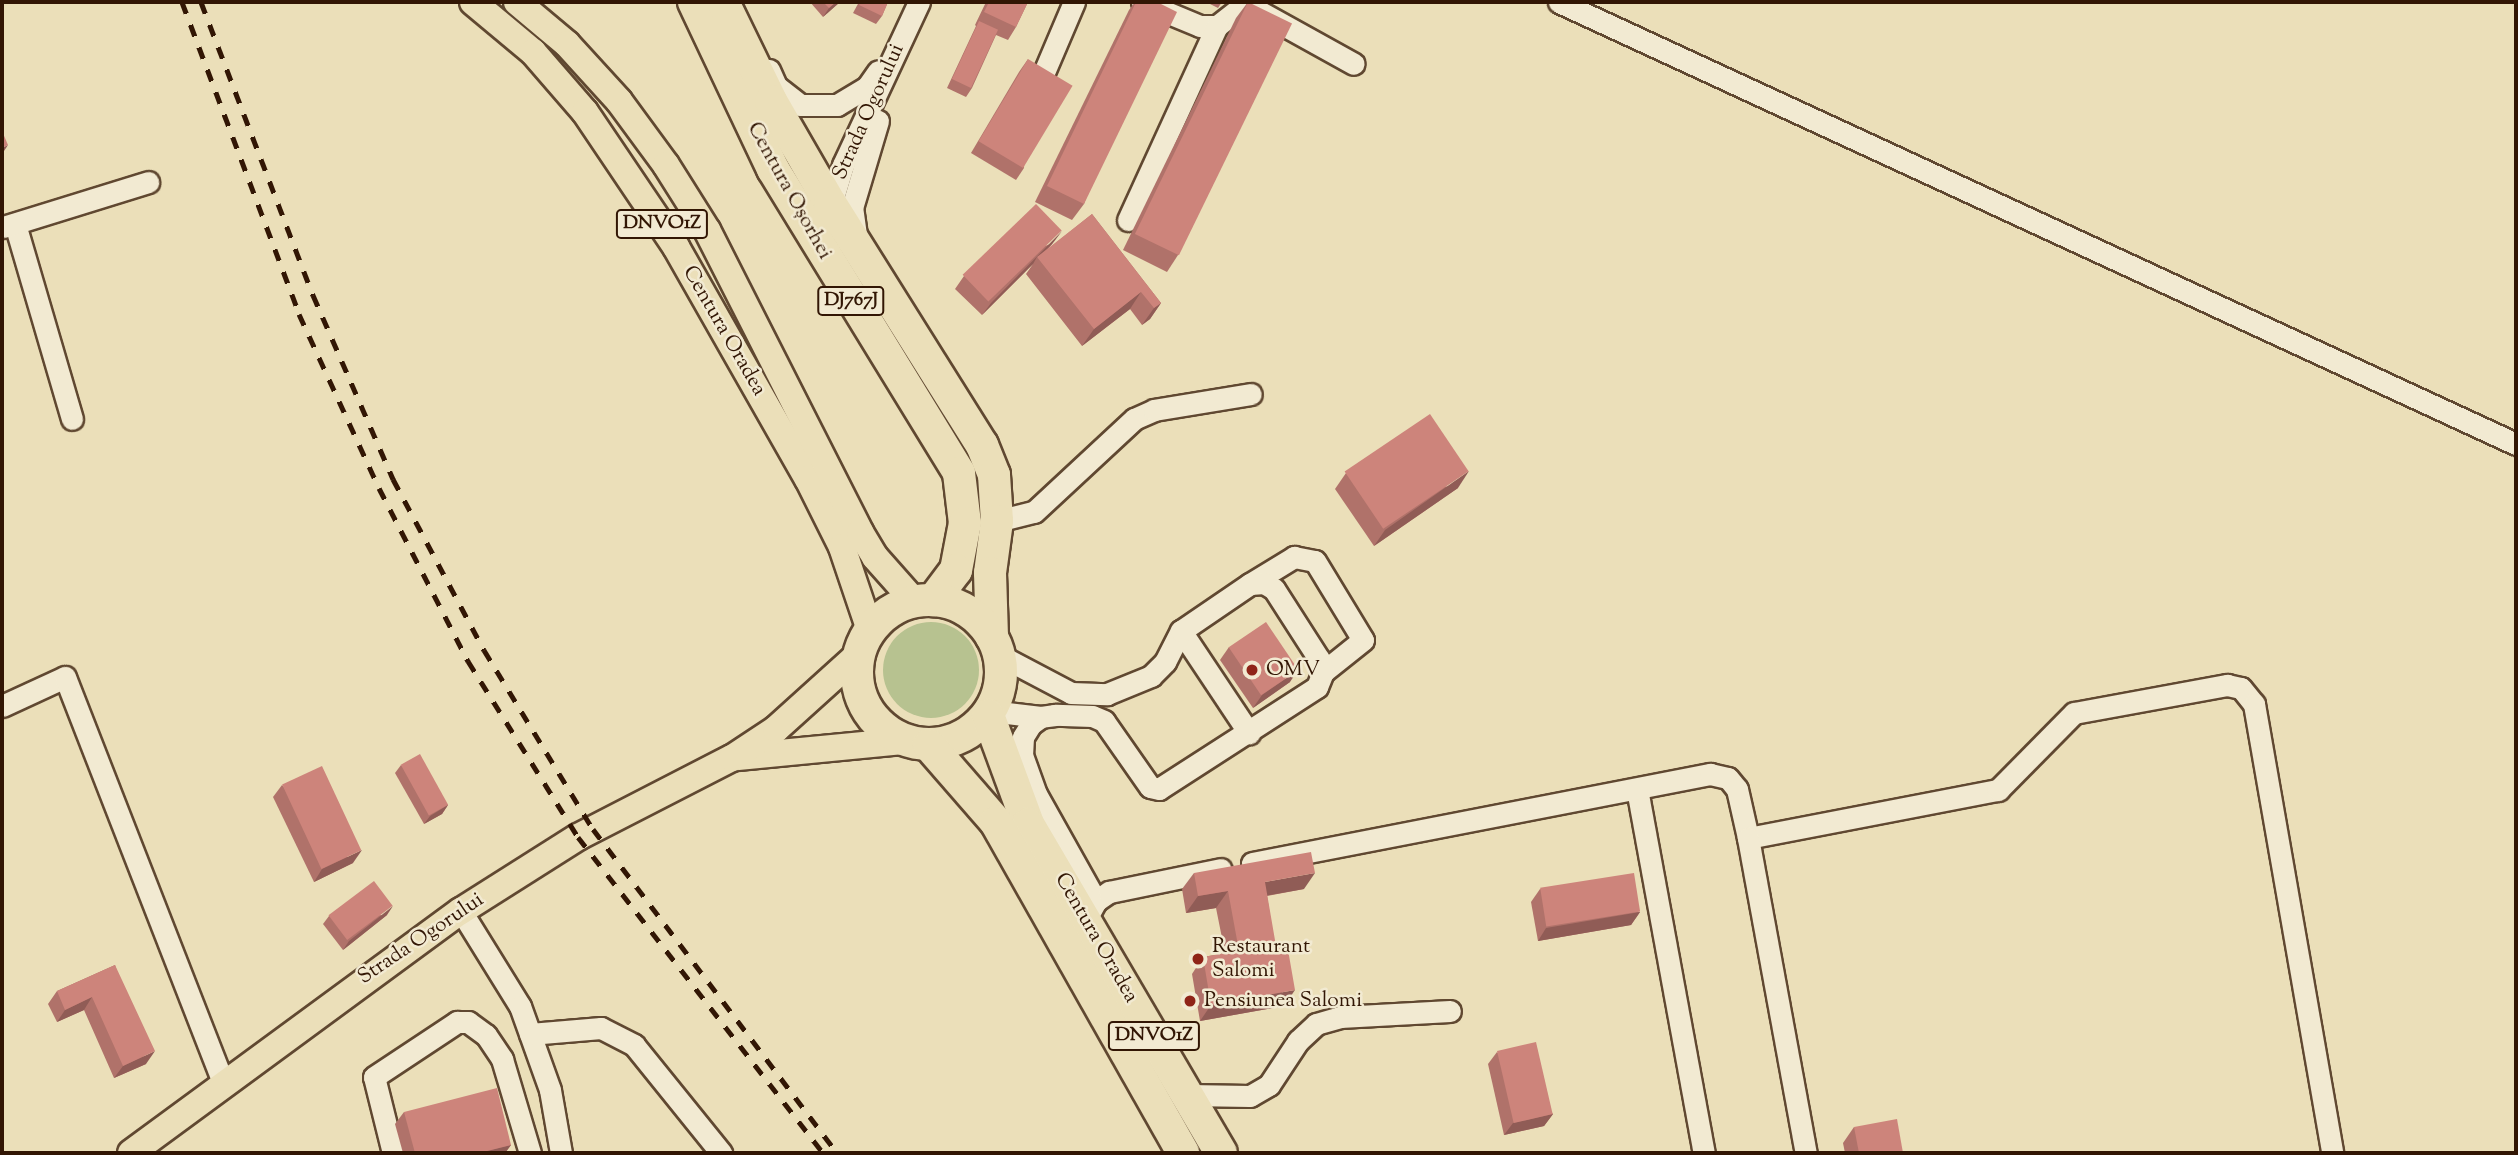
<!DOCTYPE html>
<meta charset="utf-8">
<style>
body{margin:0}
#map{position:relative;width:2518px;height:1155px;overflow:hidden;background:#ebdfb9;font-family:"Sorts Mill Goudy",serif}
div>[style]{position:absolute}
[style*='--x']{left:calc(var(--x)*1px);top:calc(var(--y)*1px);width:calc(var(--w)*1px);rotate:calc(var(--a)*1deg)}
.green>*{inset:0;background:#b7c290}
.round{border-radius:50%}
.roads{filter:drop-shadow(2px 0 #604831) drop-shadow(-2px 0 #604831) drop-shadow(0 2px #604831) drop-shadow(0 -2px #604831)}
.minor>*{height:21px;margin:-10.5px;padding:0 10.5px;transform-origin:10.5px;border-radius:10.5px;background:#f2ead2}
.major>*{height:26px;margin:-13px;padding:0 13px;transform-origin:13px;border-radius:13px;background:#ebdfb9}
.highway>*{height:32px;margin:-16px;padding:0 16px;transform-origin:16px;border-radius:16px;background:#ebdfb9}
.highway>.ring{margin:-16px;padding:0;box-sizing:content-box;background:none;border:32px solid #ebdfb9;border-radius:50%}
.rail>*{height:5px;margin-top:-2.5px;transform-origin:0;background:repeating-linear-gradient(90deg,#321604 0 12px,transparent 0 24px)}
.wall>*{inset:0;background:#b0726a}
.shaded-wall>*{inset:0;background:#905c56}
.building>*{inset:0;background:#cd847b;transform-origin:0 0}
.dots>*{width:19px;height:19px;translate:-50% -50%;box-sizing:border-box;border:4px solid #f2ead2;border-radius:50%}
span{translate:-50% -50%;white-space:nowrap;text-align:center;line-height:1.15;-webkit-text-stroke:5px #f2ead2;paint-order:stroke}
.shield-label span{padding:2px 5px;background:#f2ead2;border:2px solid;border-radius:5px;-webkit-text-stroke-width:0}
.shield-label{font-size:19px;color:#321604;font-weight:700}
.street-label{font-size:21px;color:#321604}
.poi-label{font-size:21px;color:#321604}
.left{translate:0 -50%;text-align:left}
.frame{position:absolute;inset:0;border:4px solid #321604;pointer-events:none}
</style>
<div id="map">
<div class="green">
<div class="round" style="left:883px;top:622px;width:96px;height:96px"></div>
</div>
<div class="roads">
<div class="minor">
<div style="--x:1142;--y:2;--w:63;--a:22.5"></div>
<div style="--x:1200;--y:26;--w:17;--a:0"></div>
<div style="--x:1217;--y:26;--w:28;--a:-38"></div>
<div style="--x:1239;--y:9;--w:14;--a:-4"></div>
<div style="--x:1253;--y:8;--w:115;--a:29"></div>
<div style="--x:1559;--y:2;--w:1054;--a:24.79"></div>
<div style="--x:769;--y:70;--w:17;--a:66"></div>
<div style="--x:776;--y:86;--w:31;--a:38"></div>
<div style="--x:800;--y:105;--w:37;--a:0"></div>
<div style="--x:837;--y:105;--w:35;--a:-31"></div>
<div style="--x:867;--y:87;--w:19;--a:-55"></div>
<div style="--x:1045;--y:70;--w:74;--a:-66.9"></div>
<div style="--x:830;--y:208;--w:45;--a:-73.2"></div>
<div style="--x:843;--y:165;--w:180;--a:-65"></div>
<div style="--x:1128;--y:220;--w:213;--a:-65.4"></div>
<div style="--x:15;--y:224;--w:203;--a:73.7"></div>
<div style="--x:3;--y:227;--w:152;--a:-17.2"></div>
<div style="--x:856;--y:235;--w:27;--a:-98"></div>
<div style="--x:852;--y:208;--w:91;--a:-73.4"></div>
<div style="--x:997;--y:521;--w:38;--a:-14"></div>
<div style="--x:1034;--y:512;--w:137;--a:-42.9"></div>
<div style="--x:1134;--y:419;--w:22;--a:-24"></div>
<div style="--x:1154;--y:410;--w:98;--a:-9.4"></div>
<div style="--x:1250;--y:584;--w:52;--a:-31.5"></div>
<div style="--x:1294;--y:557;--w:21;--a:11"></div>
<div style="--x:1315;--y:561;--w:92;--a:58.7"></div>
<div style="--x:1363;--y:640;--w:51;--a:141.3"></div>
<div style="--x:1181;--y:631;--w:123;--a:56.3"></div>
<div style="--x:999;--y:655;--w:81;--a:27.8"></div>
<div style="--x:1071;--y:693;--w:36;--a:2"></div>
<div style="--x:1107;--y:694;--w:48;--a:-22.2"></div>
<div style="--x:1151;--y:676;--w:20;--a:-45"></div>
<div style="--x:1165;--y:662;--w:35;--a:-63"></div>
<div style="--x:1181;--y:631;--w:83;--a:-34.3"></div>
<div style="--x:1250;--y:584;--w:14;--a:-4"></div>
<div style="--x:1264;--y:583;--w:12;--a:31"></div>
<div style="--x:1274;--y:589;--w:83;--a:57.3"></div>
<div style="--x:1319;--y:659;--w:14;--a:73"></div>
<div style="--x:1323;--y:672;--w:16;--a:112"></div>
<div style="--x:1317;--y:687;--w:188;--a:147.2"></div>
<div style="--x:1159;--y:789;--w:9;--a:-167"></div>
<div style="--x:1150;--y:787;--w:80;--a:-124.9"></div>
<div style="--x:1104;--y:721;--w:13;--a:-157"></div>
<div style="--x:1092;--y:716;--w:37;--a:-178"></div>
<div style="--x:1055;--y:715;--w:14;--a:172"></div>
<div style="--x:1041;--y:717;--w:12;--a:145"></div>
<div style="--x:1031;--y:724;--w:15;--a:122"></div>
<div style="--x:1023;--y:737;--w:18;--a:93"></div>
<div style="--x:1022;--y:755;--w:41;--a:70.3"></div>
<div style="--x:1036;--y:794;--w:123;--a:60.7"></div>
<div style="--x:2;--y:706;--w:69;--a:-24.7"></div>
<div style="--x:65;--y:677;--w:438;--a:68.7"></div>
<div style="--x:990;--y:711;--w:51;--a:6.7"></div>
<div style="--x:1637;--y:789;--w:370;--a:79.6"></div>
<div style="--x:1748;--y:838;--w:255;--a:-10.9"></div>
<div style="--x:1998;--y:790;--w:108;--a:-45.4"></div>
<div style="--x:2074;--y:713;--w:156;--a:-10.4"></div>
<div style="--x:2227;--y:685;--w:14;--a:12"></div>
<div style="--x:2241;--y:688;--w:21;--a:51"></div>
<div style="--x:2254;--y:704;--w:456;--a:80.1"></div>
<div style="--x:1252;--y:863;--w:467;--a:-11"></div>
<div style="--x:1710;--y:774;--w:18;--a:13"></div>
<div style="--x:1728;--y:778;--w:14;--a:51"></div>
<div style="--x:1737;--y:789;--w:50;--a:77.3"></div>
<div style="--x:1748;--y:838;--w:320;--a:79.6"></div>
<div style="--x:461;--y:911;--w:112;--a:58.2"></div>
<div style="--x:520;--y:1006;--w:89;--a:70.3"></div>
<div style="--x:550;--y:1090;--w:64;--a:80.1"></div>
<div style="--x:1086;--y:919;--w:21;--a:-61"></div>
<div style="--x:1096;--y:901;--w:16;--a:-35"></div>
<div style="--x:1109;--y:892;--w:114;--a:-11.6"></div>
<div style="--x:530;--y:1034;--w:71;--a:-4.8"></div>
<div style="--x:601;--y:1028;--w:37;--a:27"></div>
<div style="--x:634;--y:1045;--w:139;--a:51.1"></div>
<div style="--x:1188;--y:1095;--w:62;--a:0.9"></div>
<div style="--x:1250;--y:1096;--w:22;--a:-30"></div>
<div style="--x:1269;--y:1085;--w:53;--a:-56.6"></div>
<div style="--x:1298;--y:1041;--w:25;--a:-43"></div>
<div style="--x:1316;--y:1024;--w:25;--a:-16"></div>
<div style="--x:1340;--y:1017;--w:110;--a:-3.1"></div>
<div style="--x:393;--y:1153;--w:78;--a:-104"></div>
<div style="--x:374;--y:1077;--w:100;--a:-33.5"></div>
<div style="--x:457;--y:1022;--w:11;--a:0"></div>
<div style="--x:468;--y:1022;--w:22;--a:36"></div>
<div style="--x:486;--y:1035;--w:29;--a:56"></div>
<div style="--x:502;--y:1059;--w:98;--a:73.4"></div>
</div>
<div class="major">
<div style="--x:473;--y:2;--w:78;--a:39.8"></div>
<div style="--x:533;--y:52;--w:79;--a:49.1"></div>
<div style="--x:585;--y:112;--w:163;--a:56"></div>
<div style="--x:676;--y:247;--w:267;--a:60.4"></div>
<div style="--x:808;--y:479;--w:76;--a:63.4"></div>
<div style="--x:842;--y:547;--w:88;--a:71.4"></div>
<div style="--x:517;--y:2;--w:65;--a:40"></div>
<div style="--x:567;--y:44;--w:77;--a:47.6"></div>
<div style="--x:619;--y:101;--w:79;--a:53.7"></div>
<div style="--x:666;--y:165;--w:77;--a:57.8"></div>
<div style="--x:707;--y:230;--w:339;--a:63.1"></div>
<div style="--x:860;--y:532;--w:29;--a:59"></div>
<div style="--x:875;--y:557;--w:59;--a:48.4"></div>
<div style="--x:738;--y:757;--w:168;--a:-5.5"></div>
<div style="--x:131;--y:1153;--w:409;--a:-36.3"></div>
<div style="--x:461;--y:911;--w:138;--a:-32.3"></div>
<div style="--x:578;--y:837;--w:173;--a:-27.2"></div>
<div style="--x:732;--y:758;--w:53;--a:-33.4"></div>
<div style="--x:776;--y:729;--w:110;--a:-42.1"></div>
</div>
<div class="highway">
<div style="--x:694;--y:2;--w:185;--a:64.7"></div>
<div style="--x:773;--y:169;--w:356;--a:58.5"></div>
<div style="--x:959;--y:473;--w:50;--a:83.2"></div>
<div style="--x:965;--y:523;--w:48;--a:100.8"></div>
<div style="--x:956;--y:570;--w:38;--a:127"></div>
<div style="--x:723;--y:2;--w:110;--a:64.1"></div>
<div style="--x:771;--y:101;--w:118;--a:60"></div>
<div style="--x:830;--y:203;--w:286;--a:57.9"></div>
<div style="--x:982;--y:445;--w:32;--a:68"></div>
<div style="--x:994;--y:475;--w:46;--a:86.3"></div>
<div style="--x:997;--y:521;--w:52;--a:97.7"></div>
<div style="--x:990;--y:573;--w:64;--a:88.2"></div>
<div class="ring" style="left:857px;top:600px;width:112px;height:112px"></div>
<div style="--x:988;--y:715;--w:116;--a:69.8"></div>
<div style="--x:1028;--y:824;--w:381;--a:59.6"></div>
<div style="--x:929;--y:745;--w:102;--a:49"></div>
<div style="--x:996;--y:822;--w:380;--a:60.5"></div>
</div>
</div>
<div class="rail">
<div style="--x:182;--y:2;--w:333;--a:69.4"></div>
<div style="--x:299;--y:314;--w:192;--a:65.3"></div>
<div style="--x:379;--y:488;--w:195;--a:62.8"></div>
<div style="--x:468;--y:661;--w:208;--a:58"></div>
<div style="--x:578;--y:837;--w:400;--a:52.2"></div>
<div style="--x:201;--y:2;--w:314;--a:69.1"></div>
<div style="--x:313;--y:295;--w:201;--a:66.5"></div>
<div style="--x:393;--y:479;--w:194;--a:62"></div>
<div style="--x:484;--y:650;--w:210;--a:58.7"></div>
<div style="--x:593;--y:829;--w:406;--a:53"></div>
</div>
<div class="wall">
<div style="clip-path:polygon(810px 2px,840px 2px,823px 17px)"></div>
<div style="clip-path:polygon(859px 2px,888px 2px,882px 16px,876px 24px,853px 13px)"></div>
<div style="clip-path:polygon(986px 2px,1028px 2px,1016px 27px,1008px 40px,996px 35px,972px 88px,966px 97px,947px 88px,976px 26px,975px 25px)"></div>
<div style="clip-path:polygon(1135px 2px,1157px 2px,1084px 204px,1072px 220px,1035px 202px,1129px 10px)"></div>
<div style="clip-path:polygon(1206px 2px,1222px 2px,1218px 8px)"></div>
<div style="clip-path:polygon(1248px 2px,1178px 255px,1167px 272px,1123px 250px,1236px 18px)"></div>
<div style="clip-path:polygon(1028px 59px,1024px 168px,1016px 180px,971px 153px,1019px 72px)"></div>
<div style="clip-path:polygon(1092px 214px,1161px 303px,1150px 319px,1142px 325px,1130px 309px,1082px 346px,1026px 274px,1033px 264px,982px 315px,955px 289px,964px 276px,1053px 243px,1047px 250px)"></div>
<div style="clip-path:polygon(1346px 473px,1458px 488px,1374px 546px,1335px 489px)"></div>
<div style="clip-path:polygon(1229px 647px,1290px 682px,1253px 708px,1220px 660px)"></div>
<div style="clip-path:polygon(401px 765px,448px 805px,442px 814px,424px 824px,395px 773px)"></div>
<div style="clip-path:polygon(282px 785px,353px 863px,314px 882px,273px 797px)"></div>
<div style="clip-path:polygon(1194px 873px,1304px 889px,1267px 896px,1284px 1006px,1200px 1021px,1192px 974px,1203px 957px,1225px 953px,1216px 908px,1186px 913px,1182px 889px)"></div>
<div style="clip-path:polygon(1540px 889px,1640px 912px,1631px 925px,1538px 941px,1531px 902px)"></div>
<div style="clip-path:polygon(387px 915px,343px 950px,323px 924px,329px 916px)"></div>
<div style="clip-path:polygon(115px 965px,146px 1064px,114px 1078px,84px 1010px,57px 1022px,48px 1004px,57px 991px)"></div>
<div style="clip-path:polygon(1497px 1052px,1553px 1114px,1544px 1126px,1504px 1135px,1488px 1064px)"></div>
<div style="clip-path:polygon(404px 1112px,511px 1145px,505px 1153px,403px 1153px,395px 1124px)"></div>
<div style="clip-path:polygon(1854px 1127px,1903px 1153px,1845px 1153px,1843px 1143px)"></div>
</div>
<div class="shaded-wall">
<div style="clip-path:polygon(836px 2px,840px 2px,823px 17px,829px 8px)"></div>
<div style="clip-path:polygon(8px 145px,2px 154px,2px 148px)"></div>
<div style="clip-path:polygon(1062px 231px,1053px 243px,1038px 258px,1037px 257px,1033px 264px,982px 315px,991px 303px)"></div>
<div style="clip-path:polygon(1141px 292px,1130px 309px,1082px 346px,1094px 329px)"></div>
<div style="clip-path:polygon(1161px 303px,1150px 319px,1142px 325px,1154px 308px)"></div>
<div style="clip-path:polygon(1469px 471px,1458px 488px,1374px 546px,1385px 530px)"></div>
<div style="clip-path:polygon(1298px 670px,1290px 682px,1253px 708px,1262px 695px)"></div>
<div style="clip-path:polygon(448px 805px,442px 814px,424px 824px,430px 816px)"></div>
<div style="clip-path:polygon(362px 850px,353px 863px,314px 882px,322px 869px)"></div>
<div style="clip-path:polygon(1315px 873px,1304px 889px,1253px 898px,1265px 882px)"></div>
<div style="clip-path:polygon(1228px 891px,1216px 908px,1186px 913px,1198px 896px)"></div>
<div style="clip-path:polygon(393px 906px,387px 915px,343px 950px,349px 941px)"></div>
<div style="clip-path:polygon(1640px 912px,1631px 925px,1538px 941px,1546px 928px)"></div>
<div style="clip-path:polygon(1295px 990px,1284px 1006px,1200px 1021px,1211px 1005px)"></div>
<div style="clip-path:polygon(92px 997px,84px 1010px,57px 1022px,65px 1010px)"></div>
<div style="clip-path:polygon(155px 1051px,146px 1064px,114px 1078px,123px 1066px)"></div>
<div style="clip-path:polygon(1553px 1114px,1544px 1126px,1504px 1135px,1513px 1123px)"></div>
<div style="clip-path:polygon(511px 1145px,505px 1153px,479px 1153px)"></div>
</div>
<div class="building">
<div style="clip-path:polygon(823px 2px,836px 2px,829px 8px)"></div>
<div style="clip-path:polygon(861px 2px,888px 2px,882px 16px,859px 5px)"></div>
<div style="clip-path:polygon(989px 2px,1028px 2px,1016px 27px,984px 12px)"></div>
<div style="clip-path:polygon(1136px 2px,1157px 2px,1177px 12px,1084px 204px,1047px 186px)"></div>
<div style="left:1248px;top:2px;width:49px;height:258px;rotate:26deg"></div>
<div style="left:979px;top:21px;width:21px;height:64px;rotate:25deg"></div>
<div style="left:1028px;top:59px;width:52px;height:96px;rotate:31deg"></div>
<div style="clip-path:polygon(2px 131px,8px 145px,2px 148px)"></div>
<div style="left:1036px;top:204px;width:37px;height:102px;rotate:46deg"></div>
<div style="clip-path:polygon(1092px 214px,1161px 303px,1154px 308px,1141px 292px,1094px 329px,1037px 257px)"></div>
<div style="left:1430px;top:414px;width:69px;height:103px;rotate:56deg"></div>
<div style="left:1266px;top:622px;width:58px;height:45px;rotate:56deg"></div>
<div style="left:420px;top:754px;width:58px;height:22px;rotate:61deg"></div>
<div style="left:322px;top:766px;width:93px;height:44px;rotate:65deg"></div>
<div style="clip-path:polygon(1311px 852px,1315px 873px,1265px 882px,1276px 946px,1287px 944px,1295px 990px,1211px 1005px,1203px 957px,1239px 951px,1228px 891px,1198px 896px,1194px 873px)"></div>
<div style="left:1634px;top:873px;width:39px;height:95px;rotate:81deg"></div>
<div style="left:374px;top:881px;width:31px;height:57px;rotate:53deg"></div>
<div style="clip-path:polygon(115px 965px,155px 1051px,123px 1066px,92px 997px,65px 1010px,57px 991px)"></div>
<div style="left:1536px;top:1042px;width:74px;height:40px;rotate:77deg"></div>
<div style="clip-path:polygon(497px 1088px,511px 1145px,479px 1153px,415px 1153px,404px 1112px)"></div>
<div style="clip-path:polygon(1897px 1119px,1903px 1153px,1859px 1153px,1854px 1127px)"></div>
</div>
<div class="dots">
<div style="left:1252px;top:670px;background:#8f2418"></div>
<div style="left:1198px;top:959px;background:#8f2418"></div>
<div style="left:1190px;top:1001px;background:#8f2418"></div>
</div>
<div class="shield-label">
<span style="left:662px;top:224px">DNVO1Z</span>
<span style="left:851px;top:301px">DJ767J</span>
<span style="left:1154px;top:1036px">DNVO1Z</span>
</div>
<div class="street-label">
<span style="left:869px;top:112px;rotate:-66deg">Strada Ogorului</span>
<span style="left:789px;top:191px;rotate:61deg">Centura Oșorhei</span>
<span style="left:724px;top:331px;rotate:60deg">Centura Oradea</span>
<span style="left:1096px;top:938px;rotate:60deg">Centura Oradea</span>
<span style="left:421px;top:939px;rotate:-34deg">Strada Ogorului</span>
</div>
<div class="poi-label">
<span class="left" style="left:1266px;top:670px">OMV</span>
<span class="left" style="left:1212px;top:959px">Restaurant<br>Salomi</span>
<span class="left" style="left:1204px;top:1001px">Pensiunea Salomi</span>
</div>
<div class="frame"></div>
</div>
